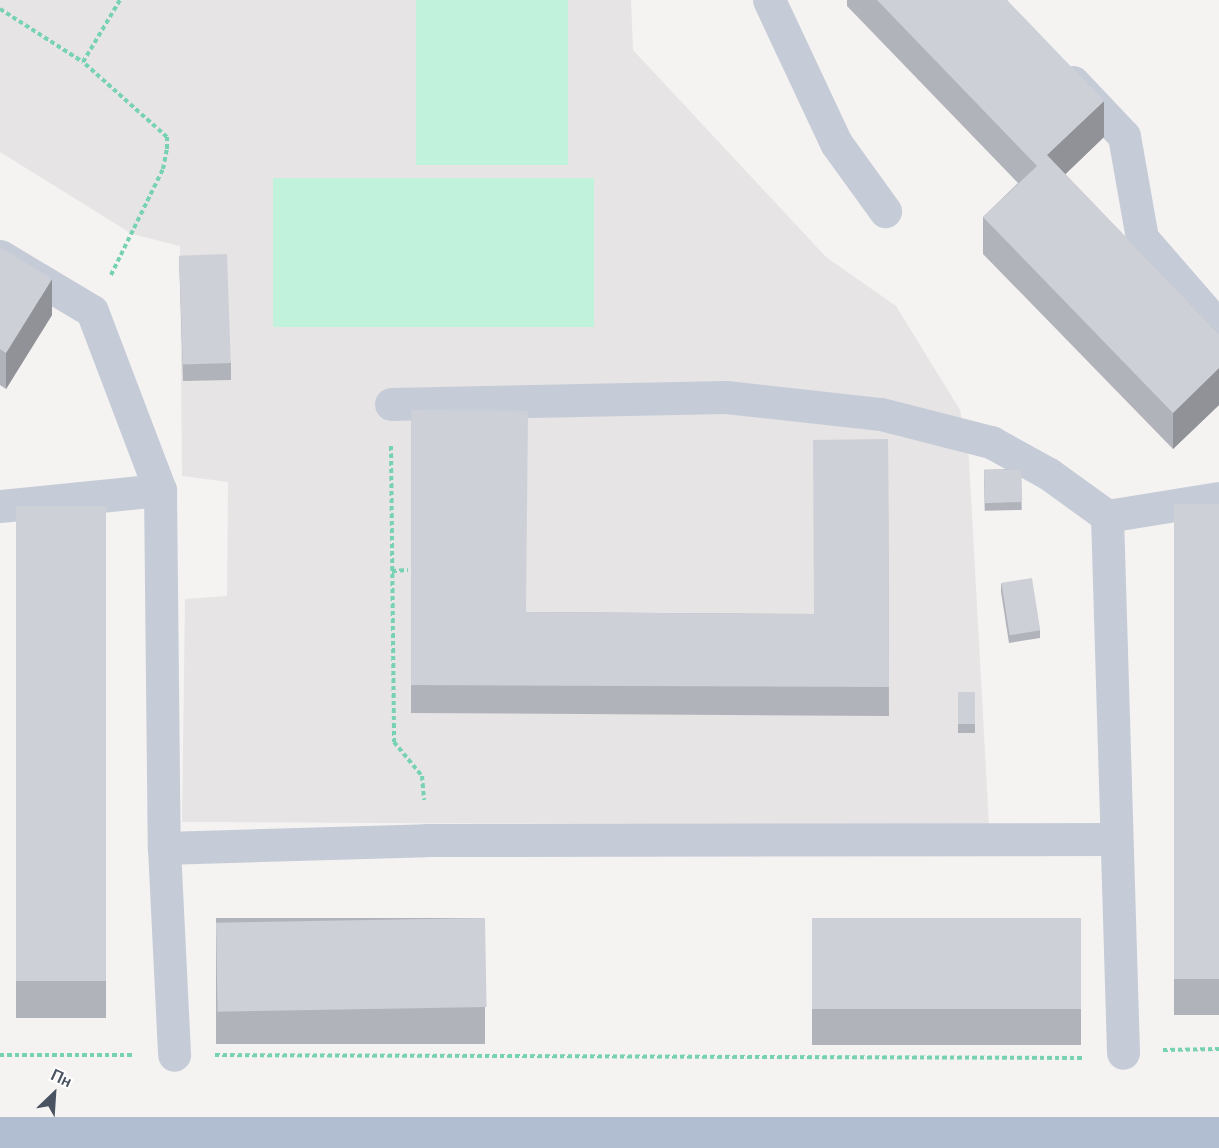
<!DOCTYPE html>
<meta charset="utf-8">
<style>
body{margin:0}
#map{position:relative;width:1219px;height:1148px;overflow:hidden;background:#f5f3f2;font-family:Lato,sans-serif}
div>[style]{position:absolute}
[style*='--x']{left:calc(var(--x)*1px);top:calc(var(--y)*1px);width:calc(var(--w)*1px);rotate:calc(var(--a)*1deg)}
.education>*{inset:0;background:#e6e4e4}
.green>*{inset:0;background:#c1f2dc;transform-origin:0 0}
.path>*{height:4px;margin-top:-2px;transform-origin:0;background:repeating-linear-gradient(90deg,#76d2b3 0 4.5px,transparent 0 7.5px)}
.minor>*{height:33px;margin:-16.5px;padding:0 16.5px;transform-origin:16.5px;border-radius:16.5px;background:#c6ccd7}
.major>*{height:33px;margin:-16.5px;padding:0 16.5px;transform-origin:16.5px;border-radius:16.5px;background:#b1bdd1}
.wall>*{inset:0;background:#b1b3ba;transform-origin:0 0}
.shaded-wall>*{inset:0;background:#909297}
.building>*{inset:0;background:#ced0d8;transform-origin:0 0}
span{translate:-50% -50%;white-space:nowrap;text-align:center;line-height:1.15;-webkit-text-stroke:5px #fff;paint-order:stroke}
.north{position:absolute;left:24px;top:1064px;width:60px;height:60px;-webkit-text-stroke:4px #fff;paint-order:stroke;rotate:25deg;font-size:16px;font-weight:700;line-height:24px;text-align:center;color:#495261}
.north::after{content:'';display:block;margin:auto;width:21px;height:27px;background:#495261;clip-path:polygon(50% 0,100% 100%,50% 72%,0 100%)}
</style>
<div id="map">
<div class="education">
<div style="clip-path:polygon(0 0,631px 0,633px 50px,826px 257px,896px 306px,960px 410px,969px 459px,989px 826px,182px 822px,185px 599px,227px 596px,228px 482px,182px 476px,180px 246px,132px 234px,0 152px)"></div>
</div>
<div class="green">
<div style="left:416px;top:0;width:152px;height:165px"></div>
<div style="left:594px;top:178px;width:149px;height:321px;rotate:90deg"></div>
</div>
<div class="path">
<div style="--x:0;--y:9;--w:98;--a:32.6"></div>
<div style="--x:111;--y:275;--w:118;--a:-63.9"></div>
<div style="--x:163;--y:169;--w:20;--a:-79"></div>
<div style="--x:167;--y:149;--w:12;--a:-90"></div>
<div style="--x:167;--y:137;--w:113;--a:-138.2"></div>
<div style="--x:83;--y:62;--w:72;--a:-59.2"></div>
<div style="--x:391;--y:446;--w:296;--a:89.4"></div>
<div style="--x:394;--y:742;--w:44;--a:50.5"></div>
<div style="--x:422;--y:776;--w:24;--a:85"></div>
<div style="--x:392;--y:571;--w:16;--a:-4"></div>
<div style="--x:1163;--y:1050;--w:56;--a:-1"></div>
<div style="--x:0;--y:1055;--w:133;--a:0"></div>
<div style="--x:215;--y:1055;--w:869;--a:0.2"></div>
</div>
<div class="minor">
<div style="--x:769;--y:0;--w:158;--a:64.9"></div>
<div style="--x:836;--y:143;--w:84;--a:54.2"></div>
<div style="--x:1073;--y:82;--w:74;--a:46.6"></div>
<div style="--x:1124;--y:136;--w:104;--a:80"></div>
<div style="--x:1142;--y:238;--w:118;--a:49.1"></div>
<div style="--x:0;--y:256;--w:107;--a:30.9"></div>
<div style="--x:92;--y:311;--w:191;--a:69.2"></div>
<div style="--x:160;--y:490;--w:358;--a:89.4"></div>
<div style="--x:164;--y:848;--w:207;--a:87.2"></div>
<div style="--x:391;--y:404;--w:335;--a:-1.2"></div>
<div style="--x:726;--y:397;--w:156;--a:6.3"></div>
<div style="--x:881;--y:414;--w:114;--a:14.3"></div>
<div style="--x:991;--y:442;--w:66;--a:28.9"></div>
<div style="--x:1049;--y:474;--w:72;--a:35.9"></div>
<div style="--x:1107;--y:516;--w:113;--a:-9.1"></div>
<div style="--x:0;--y:506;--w:161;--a:-5.7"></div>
<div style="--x:1107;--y:516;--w:537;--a:88.29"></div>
<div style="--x:164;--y:848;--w:262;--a:-1.7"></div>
<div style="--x:426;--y:840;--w:687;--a:-0.08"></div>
</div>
<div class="major">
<div style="--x:0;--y:1133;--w:1219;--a:0"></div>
</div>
<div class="wall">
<div style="clip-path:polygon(847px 0,1007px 0,1104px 137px,1065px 174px,1219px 334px,1219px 405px,1173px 449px,983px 254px,983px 217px,1018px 183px,847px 6px)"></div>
<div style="clip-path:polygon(0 247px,52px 315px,6px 389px,0 385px)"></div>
<div style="clip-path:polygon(179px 256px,231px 363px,231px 380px,183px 381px)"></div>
<div style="clip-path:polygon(411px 410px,526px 612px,814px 614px,888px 439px,889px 716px,411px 713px)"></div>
<div style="left:1021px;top:469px;width:41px;height:37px;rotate:89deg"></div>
<div style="left:1174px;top:504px;width:45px;height:511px"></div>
<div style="left:16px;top:506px;width:90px;height:512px"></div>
<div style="clip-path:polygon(1001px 583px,1040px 630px,1040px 638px,1009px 643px,1001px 592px)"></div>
<div style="left:958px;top:692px;width:17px;height:41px"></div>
<div style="left:485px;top:918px;width:126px;height:269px;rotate:90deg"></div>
<div style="left:812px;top:918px;width:269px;height:127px"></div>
</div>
<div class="shaded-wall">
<div style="clip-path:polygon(1104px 101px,1104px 137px,1047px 192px,1047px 155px)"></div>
<div style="clip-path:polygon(52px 279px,52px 315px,6px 389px,6px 353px)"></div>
<div style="clip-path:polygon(1219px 368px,1219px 405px,1173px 449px,1173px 413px)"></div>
</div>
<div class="building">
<div style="clip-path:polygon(877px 0,1007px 0,1104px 101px,1047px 155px,1219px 334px,1219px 368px,1173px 413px,983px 217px,1037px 166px)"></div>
<div style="clip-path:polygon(0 247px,52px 279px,6px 353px,0 349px)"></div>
<div style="left:227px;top:254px;width:109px;height:48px;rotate:88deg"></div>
<div style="clip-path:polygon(411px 410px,528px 411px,526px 612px,814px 614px,813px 440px,888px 439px,889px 687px,411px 685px)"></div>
<div style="left:1021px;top:469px;width:33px;height:37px;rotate:88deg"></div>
<div style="left:1174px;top:504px;width:45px;height:475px"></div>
<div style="left:16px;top:506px;width:90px;height:475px"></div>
<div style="left:1032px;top:578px;width:53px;height:31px;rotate:81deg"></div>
<div style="left:958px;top:692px;width:17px;height:32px"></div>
<div style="left:485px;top:918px;width:89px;height:269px;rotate:89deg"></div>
<div style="left:812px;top:918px;width:269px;height:91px"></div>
</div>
<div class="north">Пн</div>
</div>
